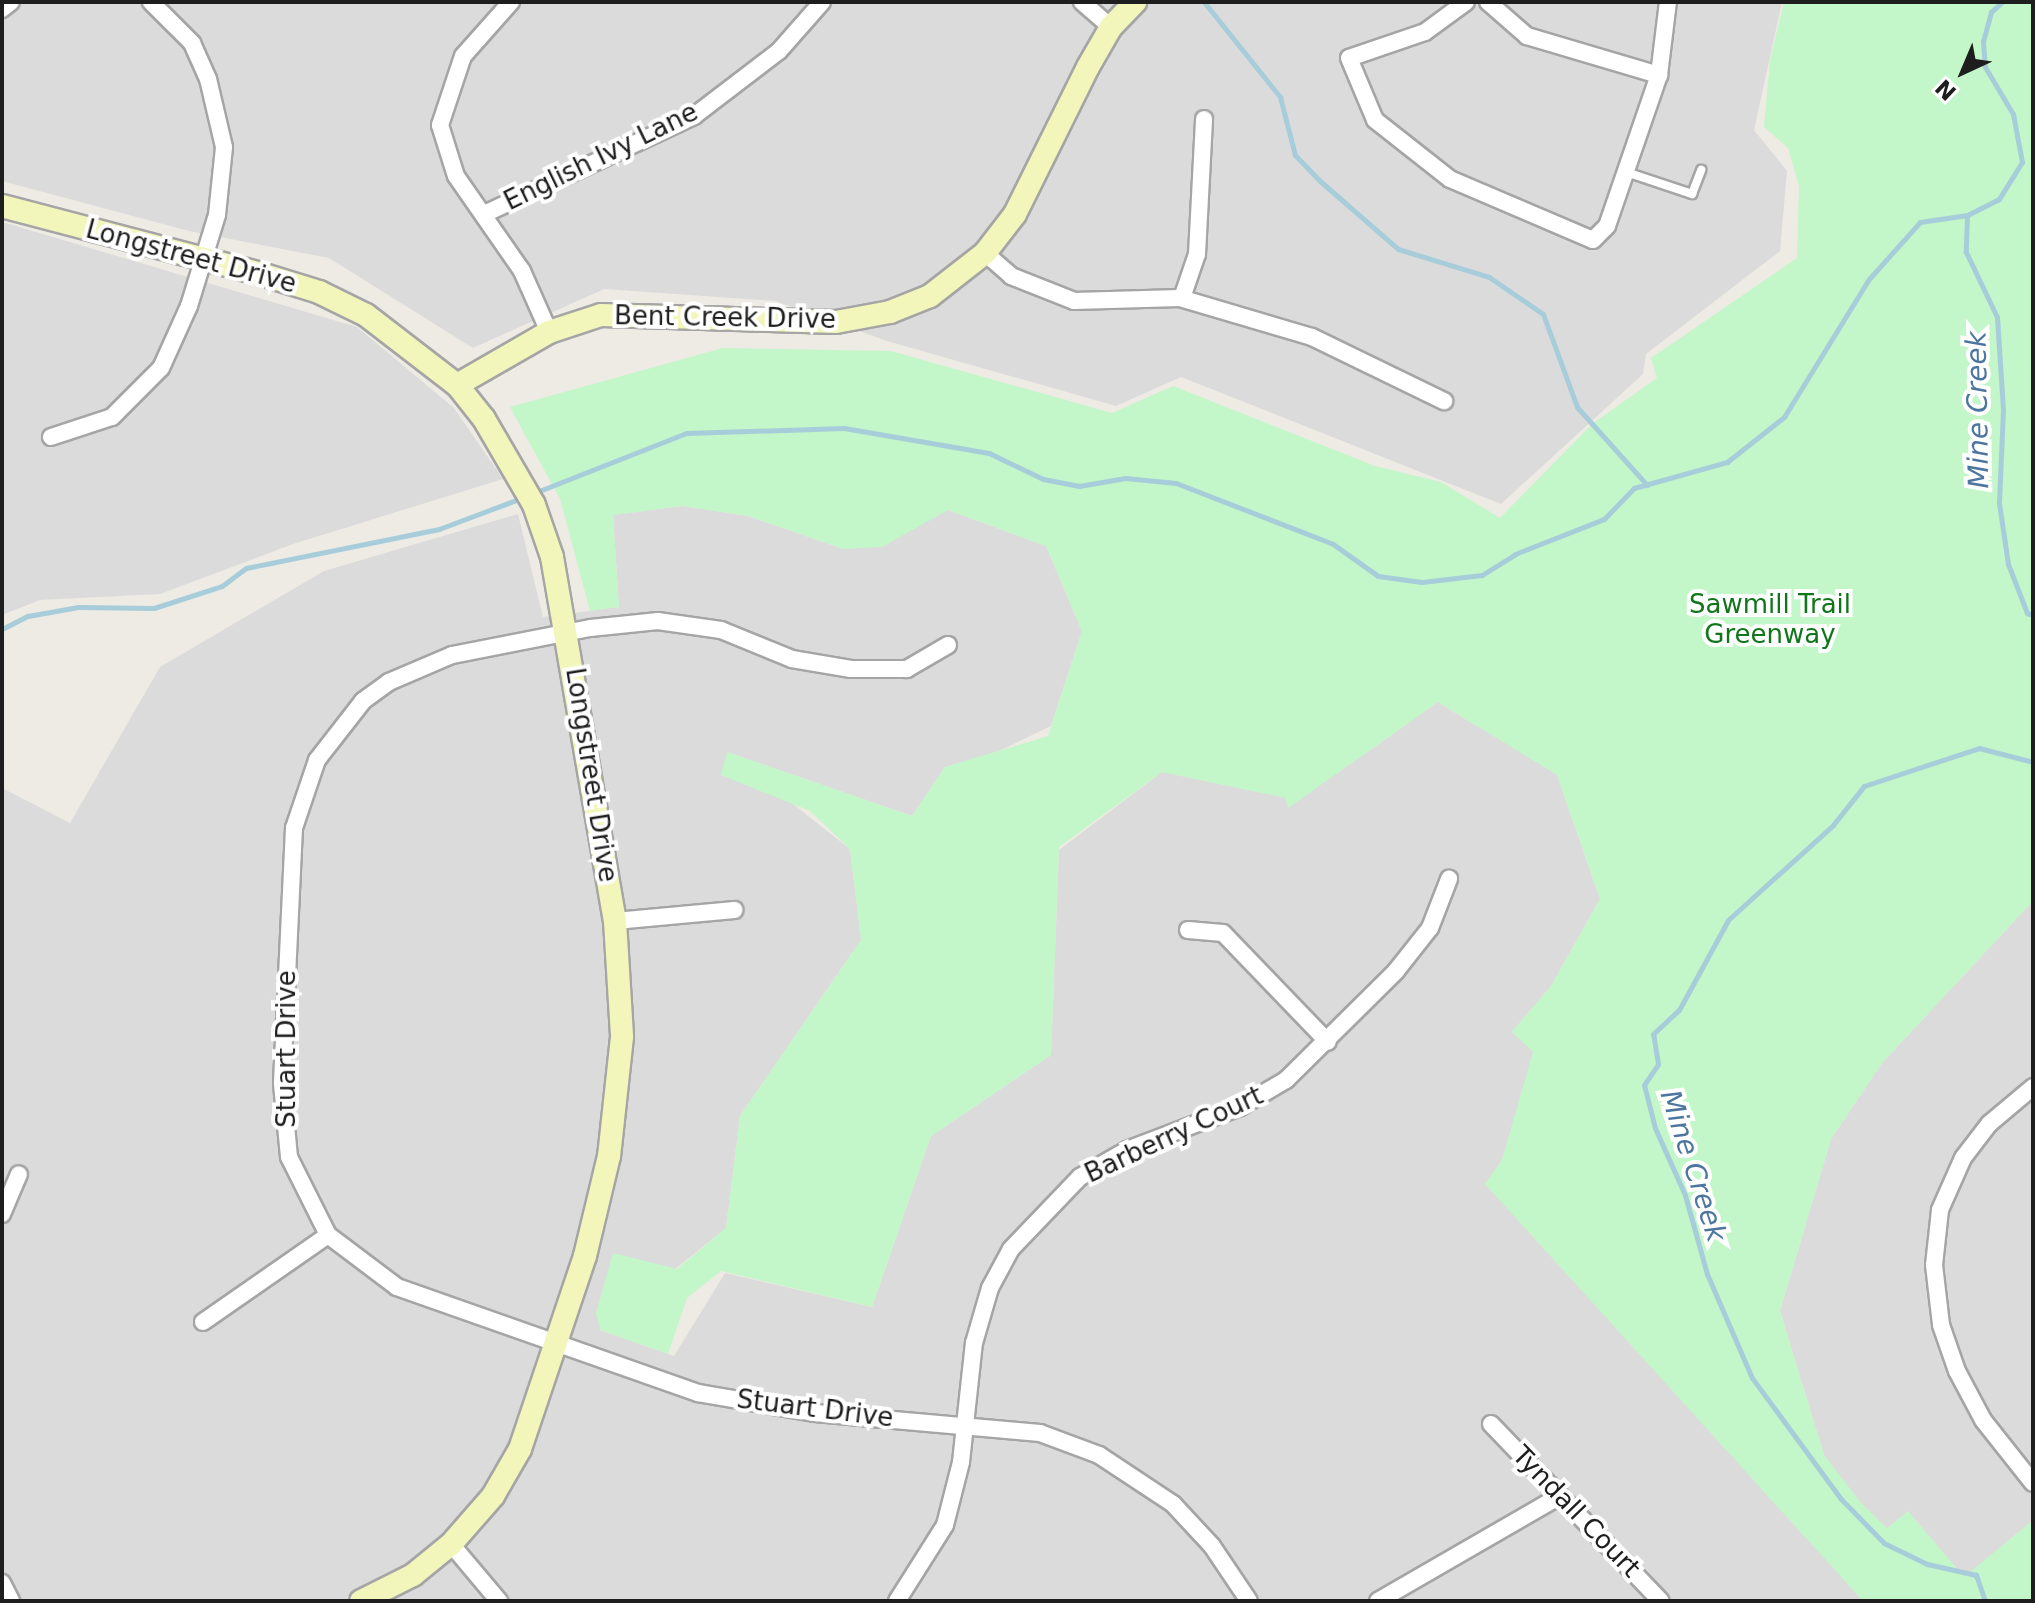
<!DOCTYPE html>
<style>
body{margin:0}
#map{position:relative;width:2035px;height:1603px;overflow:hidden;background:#eeebe4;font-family:"DejaVu Sans",sans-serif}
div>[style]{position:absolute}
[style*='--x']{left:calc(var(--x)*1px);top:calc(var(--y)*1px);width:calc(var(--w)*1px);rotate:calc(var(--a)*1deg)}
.residential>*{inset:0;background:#dcdbdb}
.park>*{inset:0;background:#c3f6c8}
.stream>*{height:5px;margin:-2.5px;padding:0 2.5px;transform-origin:2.5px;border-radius:2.5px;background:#a7cdda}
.roads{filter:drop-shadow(2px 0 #a5a5a5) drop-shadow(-2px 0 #a5a5a5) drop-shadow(0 2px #a5a5a5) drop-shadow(0 -2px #a5a5a5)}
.lane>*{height:8px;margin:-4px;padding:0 4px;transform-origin:4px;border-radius:4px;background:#fff}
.street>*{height:16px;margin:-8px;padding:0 8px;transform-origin:8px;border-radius:8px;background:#fff}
.secondary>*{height:22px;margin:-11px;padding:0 11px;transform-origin:11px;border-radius:11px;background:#f2f6ba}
span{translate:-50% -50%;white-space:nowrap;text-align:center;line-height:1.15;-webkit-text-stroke:8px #fff;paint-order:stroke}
.street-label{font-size:26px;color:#1e1e1e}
.park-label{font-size:26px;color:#11761b}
.water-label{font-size:28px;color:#4c76a0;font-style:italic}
.frame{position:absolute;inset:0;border:4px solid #1e1e1e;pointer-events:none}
.north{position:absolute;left:1923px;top:32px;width:80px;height:80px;-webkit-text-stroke:6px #fff;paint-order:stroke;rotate:224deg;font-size:22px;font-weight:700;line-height:32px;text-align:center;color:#1e1e1e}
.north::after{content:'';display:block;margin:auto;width:28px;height:36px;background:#1e1e1e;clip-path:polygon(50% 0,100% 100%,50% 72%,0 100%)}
</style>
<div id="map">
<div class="residential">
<div style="clip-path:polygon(2px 2px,1782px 2px,1754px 130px,1787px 171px,1780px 251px,1646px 354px,1643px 374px,1501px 504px,1181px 377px,1116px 406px,887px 341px,775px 301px,604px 289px,473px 348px,329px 258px,189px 231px,2px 181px)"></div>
<div style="clip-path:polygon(2px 222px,357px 327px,454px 408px,503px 479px,293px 544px,160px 594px,40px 600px,2px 615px)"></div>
<div style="clip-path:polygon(682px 506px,748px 516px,843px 549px,948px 510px,1046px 546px,1082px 631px,1051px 726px,997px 752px,945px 767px,912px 816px,727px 752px,850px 849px,861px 940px,740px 1116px,726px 1228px,600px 1330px,674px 1356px,725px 1273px,872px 1307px,931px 1136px,1051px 1055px,1059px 850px,1162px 772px,1286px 797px,1339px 772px,1438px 702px,1475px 725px,1540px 747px,1557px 775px,1600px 899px,1551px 986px,1512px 1032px,1534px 1052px,1502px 1160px,1489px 1180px,1772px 1498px,1824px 1455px,1780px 1311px,1831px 1139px,1882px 1063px,2033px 901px,2033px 1601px,1984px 1601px,1908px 1512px,1839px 1573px,1863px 1601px,2px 1601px,2px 788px,70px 823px,160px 667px,324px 571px,518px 514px,543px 617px,619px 607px,613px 515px)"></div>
</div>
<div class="park">
<div style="clip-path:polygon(1784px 2px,2033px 2px,2033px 901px,1882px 1063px,1831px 1139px,1780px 1311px,1824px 1455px,1862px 1504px,1887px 1528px,1908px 1511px,1964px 1577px,2033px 1520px,2033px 1601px,1863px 1601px,1485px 1184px,1502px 1160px,1533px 1052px,1512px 1032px,1551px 986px,1600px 899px,1557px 775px,1438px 702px,1288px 808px,1285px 798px,1162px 772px,1059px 847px,1051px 1055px,931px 1136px,872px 1307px,721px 1271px,687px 1298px,668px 1354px,600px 1330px,596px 1313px,613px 1253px,677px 1269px,726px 1228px,740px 1116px,861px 940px,850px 849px,810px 811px,721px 775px,727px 752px,912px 816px,945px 767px,1048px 736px,1082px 631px,1046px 546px,948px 510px,882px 547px,843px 549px,748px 516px,682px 506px,613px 515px,619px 607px,590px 611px,560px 499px,510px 407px,723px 348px,891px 351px,1112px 413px,1173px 386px,1375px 466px,1441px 482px,1500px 518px,1592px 424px,1657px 378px,1651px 358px,1797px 258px,1799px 186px,1788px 148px,1764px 127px,1770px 60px)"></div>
</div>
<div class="stream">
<div style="--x:1204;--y:2;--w:122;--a:51.3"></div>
<div style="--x:1280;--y:97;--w:60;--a:75.5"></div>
<div style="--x:1295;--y:155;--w:36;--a:46"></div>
<div style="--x:1320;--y:181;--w:103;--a:41.1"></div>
<div style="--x:1398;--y:249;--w:95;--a:17.1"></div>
<div style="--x:1489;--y:277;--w:65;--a:34.4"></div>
<div style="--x:1543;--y:314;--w:99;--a:69.9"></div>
<div style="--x:1577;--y:407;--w:105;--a:48.1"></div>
<div style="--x:2002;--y:2;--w:15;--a:138"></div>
<div style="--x:1991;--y:12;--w:30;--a:105"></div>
<div style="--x:1983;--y:41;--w:26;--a:86"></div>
<div style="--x:1985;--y:67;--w:55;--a:59.2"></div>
<div style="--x:2013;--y:114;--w:49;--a:79.4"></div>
<div style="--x:2022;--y:162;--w:44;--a:121.9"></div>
<div style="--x:1999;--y:199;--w:36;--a:153"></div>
<div style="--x:1967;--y:215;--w:37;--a:92"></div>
<div style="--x:1966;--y:252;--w:72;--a:64.5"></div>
<div style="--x:1997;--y:317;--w:93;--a:86.3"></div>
<div style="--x:2003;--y:410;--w:93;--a:92.5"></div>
<div style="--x:1999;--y:503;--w:62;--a:81.6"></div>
<div style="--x:2008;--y:564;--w:53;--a:68.8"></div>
<div style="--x:2027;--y:613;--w:6;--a:18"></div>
<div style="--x:534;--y:493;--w:163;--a:-21.5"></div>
<div style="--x:686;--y:433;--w:158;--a:-1.8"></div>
<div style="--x:844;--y:428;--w:147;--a:9.8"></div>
<div style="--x:989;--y:453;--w:60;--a:25.7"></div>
<div style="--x:1043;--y:479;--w:37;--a:11"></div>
<div style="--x:1079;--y:486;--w:47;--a:-9.9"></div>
<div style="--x:1125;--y:478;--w:51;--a:5.6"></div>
<div style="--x:1176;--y:483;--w:168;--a:21.2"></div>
<div style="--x:1333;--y:544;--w:55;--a:35.4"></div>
<div style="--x:1378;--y:576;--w:44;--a:7.8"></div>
<div style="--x:1422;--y:582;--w:60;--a:-6.7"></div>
<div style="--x:1482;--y:575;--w:39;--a:-32"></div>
<div style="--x:1515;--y:554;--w:96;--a:-21.5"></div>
<div style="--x:1604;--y:519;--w:43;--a:-45.9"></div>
<div style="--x:1634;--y:488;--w:97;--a:-15.6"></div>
<div style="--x:1727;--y:462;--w:73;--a:-38.3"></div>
<div style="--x:1784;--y:417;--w:162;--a:-58.4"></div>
<div style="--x:1869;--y:279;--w:76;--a:-48.2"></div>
<div style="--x:1920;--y:222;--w:48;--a:-8.5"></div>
<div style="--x:2;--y:629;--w:29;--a:-27"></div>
<div style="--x:28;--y:616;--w:51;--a:-10.2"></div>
<div style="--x:78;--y:607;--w:76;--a:0.8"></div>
<div style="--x:154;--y:608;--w:71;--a:-17.9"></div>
<div style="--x:222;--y:586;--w:30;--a:-37"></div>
<div style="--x:246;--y:568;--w:197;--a:-11.4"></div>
<div style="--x:439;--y:529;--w:91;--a:-20.6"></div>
<div style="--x:1985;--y:1601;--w:28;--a:-109"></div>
<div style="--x:1976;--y:1575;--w:50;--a:-167.3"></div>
<div style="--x:1927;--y:1564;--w:48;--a:-154"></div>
<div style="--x:1884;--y:1543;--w:62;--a:-134.3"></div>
<div style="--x:1841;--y:1499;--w:150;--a:-126.3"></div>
<div style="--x:1752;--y:1378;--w:113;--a:-113.4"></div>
<div style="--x:1707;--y:1274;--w:82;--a:-105.6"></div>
<div style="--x:1685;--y:1195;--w:73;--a:-114.1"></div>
<div style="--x:1655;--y:1128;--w:44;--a:-104.3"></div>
<div style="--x:1644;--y:1085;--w:25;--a:-56"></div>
<div style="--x:1658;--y:1064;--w:30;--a:-99"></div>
<div style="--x:1653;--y:1034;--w:35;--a:-43"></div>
<div style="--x:1679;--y:1010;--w:102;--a:-61.4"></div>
<div style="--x:1728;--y:920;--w:142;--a:-42.1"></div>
<div style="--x:1833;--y:825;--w:50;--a:-51.5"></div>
<div style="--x:1864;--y:786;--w:121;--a:-18.3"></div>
<div style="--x:1979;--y:748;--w:56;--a:14.5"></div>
</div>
<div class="roads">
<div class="lane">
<div style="--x:1626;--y:172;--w:70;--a:18.4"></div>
<div style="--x:1692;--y:194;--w:26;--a:-69"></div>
</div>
<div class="street">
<div style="--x:511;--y:2;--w:72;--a:131.6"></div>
<div style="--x:463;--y:56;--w:73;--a:108.4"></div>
<div style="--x:440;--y:125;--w:53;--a:72.6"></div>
<div style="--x:456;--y:176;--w:116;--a:55.2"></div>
<div style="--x:522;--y:271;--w:67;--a:66.1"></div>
<div style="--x:1082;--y:2;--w:38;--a:41"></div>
<div style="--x:1466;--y:2;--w:51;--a:143.8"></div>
<div style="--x:1425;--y:32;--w:80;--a:161.1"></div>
<div style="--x:1349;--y:58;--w:67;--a:67.2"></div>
<div style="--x:1375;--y:120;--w:95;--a:38.2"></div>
<div style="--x:1450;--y:179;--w:155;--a:23.1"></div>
<div style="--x:1593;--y:240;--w:20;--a:-45"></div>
<div style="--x:1607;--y:226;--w:160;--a:-71"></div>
<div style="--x:1659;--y:75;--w:74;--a:-83"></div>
<div style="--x:1488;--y:2;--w:52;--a:41.1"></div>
<div style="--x:1527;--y:36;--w:138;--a:16.5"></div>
<div style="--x:2;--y:9;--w:11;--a:-38"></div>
<div style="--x:484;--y:214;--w:232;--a:-25"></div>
<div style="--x:694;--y:116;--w:107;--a:-37.4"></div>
<div style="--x:779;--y:51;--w:65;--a:-48.7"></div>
<div style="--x:985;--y:253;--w:35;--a:41"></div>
<div style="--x:1011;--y:276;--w:68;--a:21.6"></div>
<div style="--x:1074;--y:301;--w:106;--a:-1.6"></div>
<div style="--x:1180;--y:298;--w:138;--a:16.5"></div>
<div style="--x:1312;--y:337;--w:147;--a:25.9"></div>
<div style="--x:1182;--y:298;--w:46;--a:-71.2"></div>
<div style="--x:1197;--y:254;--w:135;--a:-87"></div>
<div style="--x:51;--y:437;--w:64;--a:-18.2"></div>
<div style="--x:112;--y:417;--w:69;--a:-45"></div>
<div style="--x:161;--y:368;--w:68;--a:-65.7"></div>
<div style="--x:189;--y:306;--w:95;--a:-72.9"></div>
<div style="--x:217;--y:215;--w:68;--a:-84.1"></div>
<div style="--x:224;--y:147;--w:70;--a:-103.2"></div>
<div style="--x:208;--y:79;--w:39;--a:-114"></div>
<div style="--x:192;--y:43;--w:58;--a:-135"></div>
<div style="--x:948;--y:645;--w:48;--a:149.7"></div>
<div style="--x:907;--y:669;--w:56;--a:180"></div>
<div style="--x:851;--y:669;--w:60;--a:-170.4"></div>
<div style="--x:792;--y:659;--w:77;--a:-157.8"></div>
<div style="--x:721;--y:630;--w:64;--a:-171.9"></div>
<div style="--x:658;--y:621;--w:68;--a:174.1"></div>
<div style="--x:590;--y:628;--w:141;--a:168.9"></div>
<div style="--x:452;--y:655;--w:69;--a:156.8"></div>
<div style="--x:389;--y:682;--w:32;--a:144"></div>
<div style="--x:363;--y:701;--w:75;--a:127.9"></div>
<div style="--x:317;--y:760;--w:72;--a:108.7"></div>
<div style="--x:294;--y:828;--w:256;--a:92.7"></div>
<div style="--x:282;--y:1084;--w:73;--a:84.5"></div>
<div style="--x:289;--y:1157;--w:87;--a:63.4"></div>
<div style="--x:328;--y:1235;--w:86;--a:37"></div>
<div style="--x:397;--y:1287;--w:319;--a:19.4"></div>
<div style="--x:698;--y:1393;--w:119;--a:9.7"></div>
<div style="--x:815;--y:1413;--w:226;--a:5.1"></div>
<div style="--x:1040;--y:1433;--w:63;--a:20.4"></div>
<div style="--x:1099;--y:1455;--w:89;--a:33.5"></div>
<div style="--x:1173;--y:1504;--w:57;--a:47.1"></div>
<div style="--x:1212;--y:1546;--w:66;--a:56.1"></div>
<div style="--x:615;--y:921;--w:120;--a:-5.3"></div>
<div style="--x:1188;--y:930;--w:35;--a:5"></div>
<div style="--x:1223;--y:933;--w:151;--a:46.1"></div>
<div style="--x:2033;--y:1087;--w:57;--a:139.9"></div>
<div style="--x:1989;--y:1124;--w:43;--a:127.4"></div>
<div style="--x:1963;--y:1158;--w:57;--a:113.9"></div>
<div style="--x:1940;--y:1210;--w:55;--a:96.2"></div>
<div style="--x:1934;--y:1265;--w:60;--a:83.3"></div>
<div style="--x:1941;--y:1325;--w:49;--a:70.8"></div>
<div style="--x:1957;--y:1371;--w:55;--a:62"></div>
<div style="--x:1983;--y:1420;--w:80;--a:51.6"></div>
<div style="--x:2;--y:1214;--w:43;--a:-67"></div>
<div style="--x:203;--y:1322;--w:152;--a:-34.8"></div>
<div style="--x:1491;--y:1424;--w:245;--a:46.2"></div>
<div style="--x:451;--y:1544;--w:75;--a:49.9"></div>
<div style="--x:2;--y:1583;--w:20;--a:63"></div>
<div style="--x:897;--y:1601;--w:90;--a:-57.7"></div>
<div style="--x:945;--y:1525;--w:65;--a:-75.7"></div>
<div style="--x:961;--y:1462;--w:120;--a:-83.8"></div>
<div style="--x:974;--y:1343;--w:57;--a:-73.8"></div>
<div style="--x:990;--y:1288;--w:44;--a:-61.7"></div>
<div style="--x:1011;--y:1249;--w:100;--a:-46.2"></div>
<div style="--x:1080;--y:1177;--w:54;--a:-29.9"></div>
<div style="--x:1127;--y:1150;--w:121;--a:-20.8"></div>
<div style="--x:1240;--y:1107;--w:53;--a:-30.4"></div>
<div style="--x:1286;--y:1080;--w:155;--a:-44.7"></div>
<div style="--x:1396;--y:971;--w:55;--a:-51.7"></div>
<div style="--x:1430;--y:928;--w:53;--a:-68.8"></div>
<div style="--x:1378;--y:1601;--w:210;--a:-30"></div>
</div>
<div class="secondary">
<div style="--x:2;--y:206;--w:268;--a:14.7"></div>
<div style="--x:261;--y:274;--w:61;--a:17.2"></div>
<div style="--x:319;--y:292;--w:52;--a:26.1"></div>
<div style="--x:366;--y:315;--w:115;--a:37.6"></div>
<div style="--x:457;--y:385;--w:43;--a:51.5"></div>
<div style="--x:484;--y:419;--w:99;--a:59.8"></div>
<div style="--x:534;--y:505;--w:55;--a:70.9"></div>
<div style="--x:552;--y:557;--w:369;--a:80.2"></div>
<div style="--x:615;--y:921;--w:116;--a:86.5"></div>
<div style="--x:622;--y:1037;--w:120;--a:96.2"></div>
<div style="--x:609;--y:1156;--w:103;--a:103.5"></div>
<div style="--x:585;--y:1256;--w:204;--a:108.6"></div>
<div style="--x:520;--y:1449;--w:54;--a:119.9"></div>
<div style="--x:493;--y:1496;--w:64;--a:131.2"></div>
<div style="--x:451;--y:1544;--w:49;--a:140.8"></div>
<div style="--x:413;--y:1575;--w:58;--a:153.4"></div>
<div style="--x:457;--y:385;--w:106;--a:-29.9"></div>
<div style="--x:549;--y:332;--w:55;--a:-18.1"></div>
<div style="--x:601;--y:315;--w:235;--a:1.7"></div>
<div style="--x:836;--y:322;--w:55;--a:-10.5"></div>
<div style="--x:890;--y:312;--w:43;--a:-21.8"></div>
<div style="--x:930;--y:296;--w:70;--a:-38"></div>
<div style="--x:985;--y:253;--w:49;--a:-52.4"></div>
<div style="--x:1015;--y:214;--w:164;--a:-63.6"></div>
<div style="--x:1088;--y:67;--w:46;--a:-60.1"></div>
<div style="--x:1111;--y:27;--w:35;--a:-46"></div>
</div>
</div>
<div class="street-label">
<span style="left:601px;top:157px;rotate:-26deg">English Ivy Lane</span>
<span style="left:191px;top:257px;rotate:15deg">Longstreet Drive</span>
<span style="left:725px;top:318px;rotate:1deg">Bent Creek Drive</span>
<span style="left:591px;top:775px;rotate:81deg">Longstreet Drive</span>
<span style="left:287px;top:1049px;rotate:-90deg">Stuart Drive</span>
<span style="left:1174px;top:1135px;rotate:-25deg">Barberry Court</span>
<span style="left:815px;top:1409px;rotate:7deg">Stuart Drive</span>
<span style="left:1576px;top:1512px;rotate:46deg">Tyndall Court</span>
</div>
<div class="park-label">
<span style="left:1770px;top:620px">Sawmill Trail<br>Greenway</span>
</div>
<div class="water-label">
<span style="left:1978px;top:410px;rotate:-91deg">Mine Creek</span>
<span style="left:1693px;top:1166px;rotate:72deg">Mine Creek</span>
</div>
<div class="frame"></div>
<div class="north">N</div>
</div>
